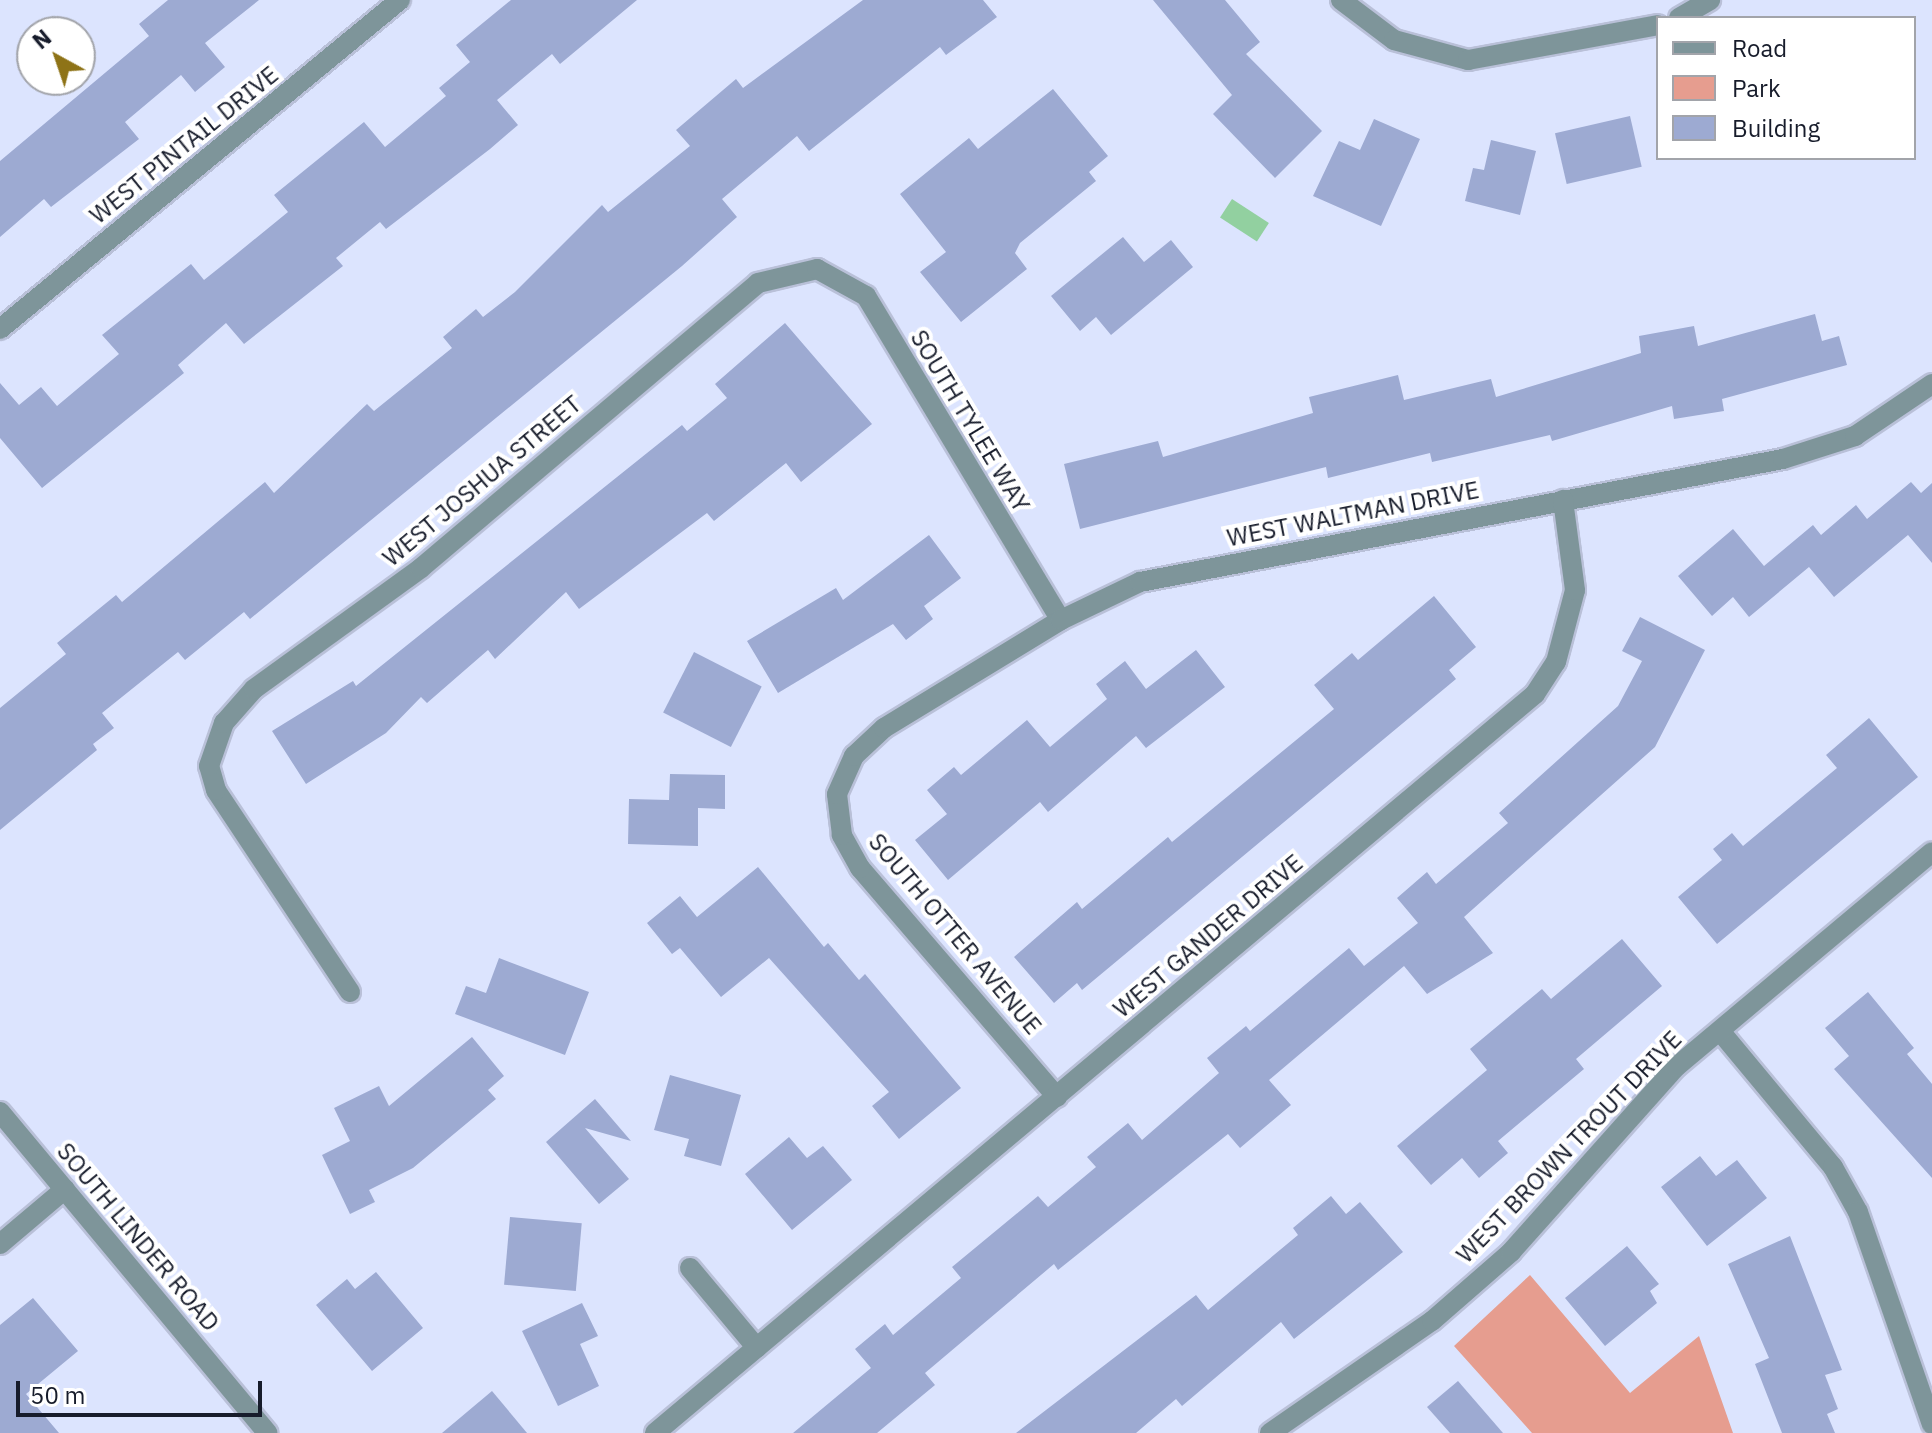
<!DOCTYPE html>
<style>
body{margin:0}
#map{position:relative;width:1932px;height:1433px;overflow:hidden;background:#dce4fe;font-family:"IBM Plex Sans",sans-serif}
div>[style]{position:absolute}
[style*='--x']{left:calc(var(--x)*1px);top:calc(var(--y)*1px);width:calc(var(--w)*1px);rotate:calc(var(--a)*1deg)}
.green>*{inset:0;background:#e69d8f}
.water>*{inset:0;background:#92d0a0;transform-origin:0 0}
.building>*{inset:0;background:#9daad2;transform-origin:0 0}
.roads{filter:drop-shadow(2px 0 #b9c0d8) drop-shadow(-2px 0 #b9c0d8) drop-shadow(0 2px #b9c0d8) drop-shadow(0 -2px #b9c0d8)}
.minor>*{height:20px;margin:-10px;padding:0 10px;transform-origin:10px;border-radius:10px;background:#7e959a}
.tertiary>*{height:20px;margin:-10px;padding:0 10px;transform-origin:10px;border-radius:10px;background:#7e959a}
span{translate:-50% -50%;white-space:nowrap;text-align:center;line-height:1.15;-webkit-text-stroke:8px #fff;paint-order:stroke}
.street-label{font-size:24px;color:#171c2b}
.legend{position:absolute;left:1656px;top:16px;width:260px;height:144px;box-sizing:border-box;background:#fff;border:2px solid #a2a4aa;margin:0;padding:10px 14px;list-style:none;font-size:24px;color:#171c2b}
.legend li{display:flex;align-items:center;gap:16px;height:40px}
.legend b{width:40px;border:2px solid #a2a4aa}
.north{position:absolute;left:16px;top:16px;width:80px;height:80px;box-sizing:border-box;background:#fff;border:2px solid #a2a4aa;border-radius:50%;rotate:320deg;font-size:22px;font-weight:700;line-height:32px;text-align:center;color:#171c2b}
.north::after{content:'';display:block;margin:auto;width:28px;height:36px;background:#8e7317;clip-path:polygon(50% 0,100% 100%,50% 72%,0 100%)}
.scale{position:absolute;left:16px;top:1381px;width:246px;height:36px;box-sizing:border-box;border:4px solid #171c2b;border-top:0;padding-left:10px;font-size:24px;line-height:28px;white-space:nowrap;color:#171c2b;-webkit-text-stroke:6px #fff;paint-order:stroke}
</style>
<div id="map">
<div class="green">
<div style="clip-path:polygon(1530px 1275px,1630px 1393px,1699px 1336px,1733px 1433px,1532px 1433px,1454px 1346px)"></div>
</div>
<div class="water">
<div style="left:1232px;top:199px;width:44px;height:22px;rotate:33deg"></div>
</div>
<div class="building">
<div style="clip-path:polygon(168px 0,259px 0,205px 43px,225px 67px,195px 92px,181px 75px,125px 122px,139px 139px,51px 207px,44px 199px,0 237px,0 161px,149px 36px,139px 24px)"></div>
<div style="clip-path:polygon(511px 0,637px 0,560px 64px,552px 54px,497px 100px,518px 125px,490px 149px,386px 229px,380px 222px,336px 258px,343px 266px,244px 344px,226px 323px,178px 365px,184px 373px,42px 488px,0 438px,0 383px,19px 405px,41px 387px,57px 406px,119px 354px,102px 335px,191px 264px,204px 280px,234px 256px,288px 212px,274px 195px,364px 122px,385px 147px,446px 96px,439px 88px,470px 62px,456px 45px)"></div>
<div style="clip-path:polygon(863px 0,983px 0,997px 17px,946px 55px,940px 47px,809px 151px,797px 136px,722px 199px,737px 217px,682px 266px,250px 619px,244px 612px,185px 660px,178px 652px,102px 713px,114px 728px,93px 744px,97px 750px,0 830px,0 708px,66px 654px,57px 643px,116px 595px,122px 602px,265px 482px,274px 493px,367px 404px,374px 411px,452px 348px,443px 337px,476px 309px,483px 317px,515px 292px,602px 205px,608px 212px,690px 146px,676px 130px,736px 79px,743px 88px)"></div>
<div style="clip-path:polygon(1153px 0,1225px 0,1260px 42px,1246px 54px,1322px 131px,1275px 178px,1213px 114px,1232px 95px)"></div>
<div style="clip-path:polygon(1053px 89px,1108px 156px,1089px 172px,1096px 181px,1020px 243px,1015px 253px,1027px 269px,961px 322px,920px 272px,946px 252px,900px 194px,969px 138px,978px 149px)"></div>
<div style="left:1630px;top:116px;width:52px;height:77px;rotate:77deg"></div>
<div style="clip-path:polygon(1374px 119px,1420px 139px,1381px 226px,1313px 196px,1339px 141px,1360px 150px)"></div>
<div style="clip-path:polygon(1491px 140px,1536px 151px,1520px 215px,1465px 201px,1473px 168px,1484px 170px)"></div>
<div style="clip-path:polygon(1123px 237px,1144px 262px,1171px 240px,1193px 267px,1111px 335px,1096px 317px,1080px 331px,1051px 296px)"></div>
<div style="clip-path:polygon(1815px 314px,1822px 341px,1839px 336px,1847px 365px,1722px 399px,1724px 411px,1674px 419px,1672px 406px,1552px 441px,1550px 435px,1432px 462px,1430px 453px,1328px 478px,1326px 467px,1080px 529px,1064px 464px,1158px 441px,1163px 457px,1313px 413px,1309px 397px,1398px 375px,1404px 400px,1491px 379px,1496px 397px,1641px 353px,1639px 336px,1694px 326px,1698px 346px)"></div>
<div style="clip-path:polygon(785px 323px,872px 424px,801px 482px,786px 463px,714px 521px,707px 513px,579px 609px,566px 592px,495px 659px,488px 650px,427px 703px,421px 697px,386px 733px,306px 784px,272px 731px,353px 681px,356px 686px,682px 425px,687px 431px,727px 398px,715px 384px)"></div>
<div style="clip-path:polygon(1911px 482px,1921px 493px,1932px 483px,1932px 563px,1908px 535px,1834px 597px,1809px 567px,1749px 617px,1733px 597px,1712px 616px,1678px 576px,1733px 529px,1764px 566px,1813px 525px,1821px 535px,1856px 505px,1867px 519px)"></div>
<div style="clip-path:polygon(929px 535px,961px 578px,924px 606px,933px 619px,906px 640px,893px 624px,778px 693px,747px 641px,836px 588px,843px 600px)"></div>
<div style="clip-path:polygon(1434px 596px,1476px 647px,1449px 670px,1456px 679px,1082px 990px,1077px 983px,1054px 1003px,1014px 957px,1077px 902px,1082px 909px,1168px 837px,1172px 842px,1334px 709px,1314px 685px,1352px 653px,1358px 660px)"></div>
<div style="clip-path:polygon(1640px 617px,1705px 650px,1655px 747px,1464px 917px,1493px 953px,1427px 994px,1404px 966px,1269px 1080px,1291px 1105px,1240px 1148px,1228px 1134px,1058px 1270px,1054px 1264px,925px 1373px,935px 1385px,877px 1433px,793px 1433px,871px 1368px,855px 1349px,885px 1324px,893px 1335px,961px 1278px,952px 1267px,1038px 1196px,1048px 1207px,1096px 1167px,1087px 1157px,1128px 1123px,1142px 1140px,1219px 1073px,1207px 1058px,1246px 1026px,1250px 1031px,1349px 948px,1364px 966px,1418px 923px,1397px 898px,1427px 872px,1436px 884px,1508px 823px,1499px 813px,1618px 706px,1642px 661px,1622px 651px)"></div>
<div style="clip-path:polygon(1196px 650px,1225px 687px,1146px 748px,1136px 736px,1048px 812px,1040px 802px,948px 880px,915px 840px,947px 814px,927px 790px,954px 767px,961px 775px,1027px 720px,1050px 747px,1107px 699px,1096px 684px,1125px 661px,1146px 689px)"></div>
<div style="left:694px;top:652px;width:76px;height:68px;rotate:27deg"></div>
<div style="clip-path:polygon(1869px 718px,1918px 777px,1717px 944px,1678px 897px,1722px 860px,1713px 849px,1732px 833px,1743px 846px,1837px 768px,1826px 755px)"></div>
<div style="clip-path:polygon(670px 774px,725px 775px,725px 809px,698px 808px,698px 846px,628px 844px,629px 799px,669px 800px)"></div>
<div style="clip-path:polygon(758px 867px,824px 947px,828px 943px,859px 980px,865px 974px,961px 1088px,899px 1139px,872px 1106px,889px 1092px,769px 958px,721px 997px,680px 948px,672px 954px,647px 923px,680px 896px,697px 917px)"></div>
<div style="clip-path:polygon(1622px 939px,1662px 986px,1576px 1059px,1584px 1069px,1498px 1141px,1508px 1153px,1479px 1178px,1462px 1158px,1431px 1185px,1397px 1146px,1487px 1070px,1470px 1049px,1542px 989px,1551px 999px)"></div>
<div style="clip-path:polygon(499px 958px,589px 992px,565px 1055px,455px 1014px,466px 986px,486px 993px)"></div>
<div style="clip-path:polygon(1868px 992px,1914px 1048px,1907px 1054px,1932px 1084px,1932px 1178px,1834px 1069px,1849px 1056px,1825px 1028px)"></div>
<div style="clip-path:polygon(472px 1037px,504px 1076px,488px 1090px,496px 1099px,413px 1168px,369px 1190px,375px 1202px,350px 1214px,322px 1155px,350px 1141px,334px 1108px,379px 1086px,389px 1106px)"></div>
<div style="clip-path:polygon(670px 1075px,741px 1095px,721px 1166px,684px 1156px,689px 1139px,654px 1130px)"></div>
<div style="clip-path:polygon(595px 1099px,631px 1141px,585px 1128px,629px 1179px,599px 1204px,546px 1142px)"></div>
<div style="clip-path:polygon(789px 1137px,807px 1158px,823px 1146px,852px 1180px,792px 1230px,745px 1174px)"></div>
<div style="clip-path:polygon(1700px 1156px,1716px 1176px,1737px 1160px,1767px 1198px,1707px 1246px,1661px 1187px)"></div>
<div style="clip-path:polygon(1331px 1196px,1346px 1214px,1360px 1202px,1403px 1252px,1294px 1339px,1281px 1322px,1182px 1406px,1176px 1399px,1136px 1433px,1016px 1433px,1196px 1295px,1208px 1310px,1298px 1235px,1293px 1228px)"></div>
<div style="left:510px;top:1217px;width:72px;height:68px;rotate:5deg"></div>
<div style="clip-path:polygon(1790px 1236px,1842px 1370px,1825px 1375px,1838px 1409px,1827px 1414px,1835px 1433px,1782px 1433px,1755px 1364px,1769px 1358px,1728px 1264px)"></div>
<div style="clip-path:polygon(1627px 1246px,1659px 1284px,1650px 1291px,1657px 1303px,1605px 1346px,1565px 1298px)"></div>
<div style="clip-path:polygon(376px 1272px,423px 1328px,372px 1371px,316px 1305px,347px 1279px,355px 1289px)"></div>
<div style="clip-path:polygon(33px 1298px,78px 1351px,26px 1394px,59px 1433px,0 1433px,0 1325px)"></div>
<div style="clip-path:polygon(582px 1303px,598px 1336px,580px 1344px,599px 1386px,558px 1406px,522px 1331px)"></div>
<div style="clip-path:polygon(1458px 1381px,1503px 1433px,1450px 1433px,1427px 1407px)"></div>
<div style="clip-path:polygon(492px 1391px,527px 1433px,442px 1433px)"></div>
</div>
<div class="roads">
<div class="minor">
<div style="--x:1341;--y:0;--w:66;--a:37"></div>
<div style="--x:1394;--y:40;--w:77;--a:15.1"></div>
<div style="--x:1468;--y:60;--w:193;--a:-10.4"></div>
<div style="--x:1679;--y:18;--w:36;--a:-30"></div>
<div style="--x:0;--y:329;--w:518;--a:-39.44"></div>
<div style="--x:350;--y:992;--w:242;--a:-123.6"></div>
<div style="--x:216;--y:790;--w:25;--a:-106"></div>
<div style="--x:209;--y:766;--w:46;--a:-70.8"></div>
<div style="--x:224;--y:723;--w:45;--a:-48.6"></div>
<div style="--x:254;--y:689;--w:206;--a:-35.9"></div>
<div style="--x:421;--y:568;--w:441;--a:-40.2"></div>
<div style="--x:758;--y:283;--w:61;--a:-13.3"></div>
<div style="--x:817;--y:269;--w:56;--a:28.9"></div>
<div style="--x:866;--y:296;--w:378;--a:59"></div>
<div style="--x:1720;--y:1031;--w:177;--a:50.3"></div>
<div style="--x:1833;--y:1167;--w:51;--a:60.9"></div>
<div style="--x:1858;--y:1212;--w:225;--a:70.8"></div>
<div style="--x:1057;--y:1097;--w:302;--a:-130.7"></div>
<div style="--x:860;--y:868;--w:38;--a:-119"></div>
<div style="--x:842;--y:835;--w:41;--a:-97"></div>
<div style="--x:837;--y:794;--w:42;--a:-65.9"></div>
<div style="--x:854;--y:756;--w:41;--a:-43"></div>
<div style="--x:884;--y:728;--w:207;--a:-31.4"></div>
<div style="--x:1061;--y:620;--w:88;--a:-25.7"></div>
<div style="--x:1140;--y:582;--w:655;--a:-10.83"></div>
<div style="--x:1783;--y:459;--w:76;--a:-17.7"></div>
<div style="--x:1855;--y:436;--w:93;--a:-34"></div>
<div style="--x:0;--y:1244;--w:85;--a:-40.2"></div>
<div style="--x:690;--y:1268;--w:104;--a:50.1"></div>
<div style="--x:655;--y:1433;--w:1149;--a:-40.02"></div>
<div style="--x:1535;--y:694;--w:38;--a:-57"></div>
<div style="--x:1556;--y:662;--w:74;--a:-75.2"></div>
<div style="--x:1575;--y:590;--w:91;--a:-97.6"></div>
<div style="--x:1270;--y:1433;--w:197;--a:-34.7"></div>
<div style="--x:1432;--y:1321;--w:105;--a:-41.1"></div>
<div style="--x:1511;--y:1252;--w:248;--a:-48.3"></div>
<div style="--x:1676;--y:1067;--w:334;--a:-40"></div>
</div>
<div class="tertiary">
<div style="--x:0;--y:1112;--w:418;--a:50.2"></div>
</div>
</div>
<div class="street-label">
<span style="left:184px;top:145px;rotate:-39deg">WEST PINTAIL DRIVE</span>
<span style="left:970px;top:421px;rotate:59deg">SOUTH TYLEE WAY</span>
<span style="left:482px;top:481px;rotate:-40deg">WEST JOSHUA STREET</span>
<span style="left:1353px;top:514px;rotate:-11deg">WEST WALTMAN DRIVE</span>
<span style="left:955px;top:934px;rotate:50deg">SOUTH OTTER AVENUE</span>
<span style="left:1208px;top:936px;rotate:-40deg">WEST GANDER DRIVE</span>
<span style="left:1569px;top:1147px;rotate:-46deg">WEST BROWN TROUT DRIVE</span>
<span style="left:138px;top:1237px;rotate:50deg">SOUTH LINDER ROAD</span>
</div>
<ul class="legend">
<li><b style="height:10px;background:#7e959a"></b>Road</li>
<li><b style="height:22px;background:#e69d8f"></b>Park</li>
<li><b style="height:22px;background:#9daad2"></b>Building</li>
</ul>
<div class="north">N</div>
<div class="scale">50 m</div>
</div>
